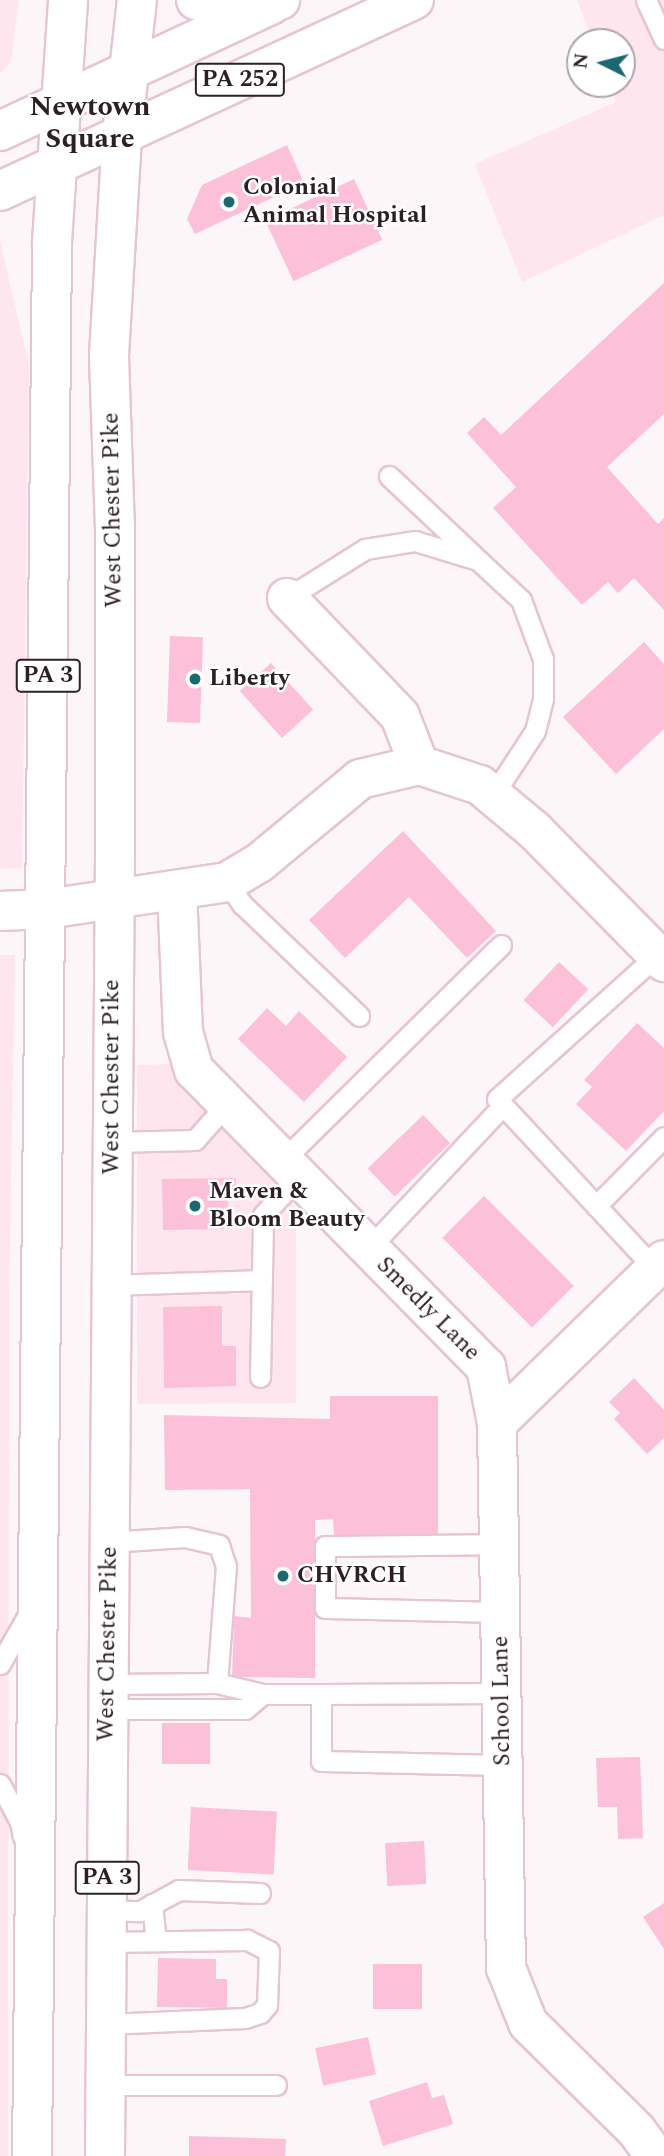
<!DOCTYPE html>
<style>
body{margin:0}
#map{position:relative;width:664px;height:2156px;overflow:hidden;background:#fdf6f9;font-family:Spectral,serif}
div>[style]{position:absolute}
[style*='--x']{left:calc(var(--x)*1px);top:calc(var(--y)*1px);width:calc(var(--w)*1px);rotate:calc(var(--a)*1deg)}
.built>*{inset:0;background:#fee5ee}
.building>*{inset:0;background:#fcc0d8;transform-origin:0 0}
.roads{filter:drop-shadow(2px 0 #e6c5d2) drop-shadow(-2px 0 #e6c5d2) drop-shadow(0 2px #e6c5d2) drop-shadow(0 -2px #e6c5d2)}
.lane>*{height:19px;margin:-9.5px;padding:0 9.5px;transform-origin:9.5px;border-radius:9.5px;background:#fff}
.street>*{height:38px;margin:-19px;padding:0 19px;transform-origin:19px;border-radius:19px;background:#fff}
.secondary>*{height:38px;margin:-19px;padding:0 19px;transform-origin:19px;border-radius:19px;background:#fff}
.primary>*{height:38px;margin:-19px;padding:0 19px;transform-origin:19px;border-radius:19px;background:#fff}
.highway>*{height:38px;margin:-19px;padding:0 19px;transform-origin:19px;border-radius:19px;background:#fff}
.dots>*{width:19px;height:19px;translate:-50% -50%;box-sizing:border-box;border:4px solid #fff;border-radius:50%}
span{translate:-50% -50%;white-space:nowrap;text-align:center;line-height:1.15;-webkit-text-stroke:5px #fff;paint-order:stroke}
.shield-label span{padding:2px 5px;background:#fff;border:2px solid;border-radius:5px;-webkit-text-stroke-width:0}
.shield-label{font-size:23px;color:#2c2025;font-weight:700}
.poi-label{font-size:24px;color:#2c2025;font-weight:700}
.left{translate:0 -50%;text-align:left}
.street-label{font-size:24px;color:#2c2025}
.quarter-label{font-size:28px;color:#2c2025;font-weight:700}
.north{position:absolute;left:566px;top:28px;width:70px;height:70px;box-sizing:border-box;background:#fff;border:2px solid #aba6a8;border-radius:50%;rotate:276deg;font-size:19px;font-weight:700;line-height:28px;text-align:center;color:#2c2025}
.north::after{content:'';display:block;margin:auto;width:24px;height:32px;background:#1c6870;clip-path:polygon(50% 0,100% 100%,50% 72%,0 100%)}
</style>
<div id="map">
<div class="built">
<div style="clip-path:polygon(0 0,19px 0,11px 62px,0 74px)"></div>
<div style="clip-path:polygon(577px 0,664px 0,664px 215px,522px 282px,475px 164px,616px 102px,610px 84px,622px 84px,622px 42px,593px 42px)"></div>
<div style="clip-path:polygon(0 241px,29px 365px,22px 868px,0 869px)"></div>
<div style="clip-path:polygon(0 955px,15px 955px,9px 1295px,8px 2156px,0 2156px)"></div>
<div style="clip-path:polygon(172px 1064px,296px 1208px,296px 1403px,137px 1404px,137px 1065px)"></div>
</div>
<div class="building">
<div style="clip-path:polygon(287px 145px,304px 183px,195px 234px,187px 219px,202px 185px)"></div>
<div style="left:354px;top:179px;width:67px;height:98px;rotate:65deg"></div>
<div style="clip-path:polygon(664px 283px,664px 414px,607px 467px,658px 524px,664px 518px,664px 610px,634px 578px,618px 593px,608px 582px,582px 605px,493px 508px,516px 487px,467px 433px,484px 417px,501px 435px)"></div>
<div style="left:170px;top:636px;width:33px;height:86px;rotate:2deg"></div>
<div style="clip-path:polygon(644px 642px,664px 664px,664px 729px,616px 774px,563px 717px)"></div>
<div style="left:271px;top:663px;width:63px;height:42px;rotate:48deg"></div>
<div style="clip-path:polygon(403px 831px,496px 931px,467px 958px,409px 897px,345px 958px,309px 920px)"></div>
<div style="left:559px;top:962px;width:40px;height:52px;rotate:43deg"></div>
<div style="clip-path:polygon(267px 1008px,286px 1026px,299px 1011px,347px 1057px,304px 1102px,238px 1039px)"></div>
<div style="clip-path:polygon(637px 1023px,664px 1048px,664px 1111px,626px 1151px,576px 1104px,592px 1087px,584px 1080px)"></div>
<div style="left:423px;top:1115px;width:39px;height:77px;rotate:46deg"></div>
<div style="clip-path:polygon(236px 1178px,236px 1200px,228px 1200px,229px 1229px,163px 1230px,162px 1179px)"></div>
<div style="left:484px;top:1196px;width:127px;height:59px;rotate:45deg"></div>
<div style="clip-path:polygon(222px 1306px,222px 1346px,236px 1346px,236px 1386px,164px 1388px,163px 1307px)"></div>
<div style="clip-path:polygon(634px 1378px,664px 1410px,664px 1438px,647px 1454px,614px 1419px,620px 1413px,609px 1402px)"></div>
<div style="clip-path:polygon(330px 1396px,438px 1396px,438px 1534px,334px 1535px,333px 1519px,315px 1520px,315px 1678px,232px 1677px,234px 1616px,251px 1618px,250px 1489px,165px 1490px,164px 1415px,330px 1419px)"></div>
<div style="left:210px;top:1723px;width:41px;height:48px;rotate:90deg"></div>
<div style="clip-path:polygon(640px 1757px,643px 1838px,618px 1839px,617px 1807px,598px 1807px,596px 1758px)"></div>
<div style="left:191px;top:1807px;width:86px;height:63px;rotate:3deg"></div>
<div style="left:424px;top:1841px;width:43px;height:39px;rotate:87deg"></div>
<div style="clip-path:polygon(664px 1903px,664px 1949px,643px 1917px)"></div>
<div style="clip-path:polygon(158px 1958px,216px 1959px,216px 1979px,227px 1979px,227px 2008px,157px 2007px)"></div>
<div style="left:373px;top:1964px;width:49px;height:45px"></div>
<div style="left:368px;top:2037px;width:38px;height:54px;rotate:78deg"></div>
<div style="clip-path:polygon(427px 2082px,432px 2098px,444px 2095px,453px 2124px,383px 2146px,369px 2101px)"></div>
<div style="clip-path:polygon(189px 2136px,286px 2139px,285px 2156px,189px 2156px)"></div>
</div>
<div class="roads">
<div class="lane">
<div style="--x:646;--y:0;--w:43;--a:65.2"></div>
<div style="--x:389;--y:476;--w:117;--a:43.3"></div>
<div style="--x:287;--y:598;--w:92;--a:-32.1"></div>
<div style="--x:365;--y:549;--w:51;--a:-9.1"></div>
<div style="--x:415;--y:541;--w:66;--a:16.8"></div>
<div style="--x:478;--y:560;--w:59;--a:42.9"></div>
<div style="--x:521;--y:600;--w:63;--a:69.6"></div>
<div style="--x:543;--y:659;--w:40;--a:90"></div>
<div style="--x:543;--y:699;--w:33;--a:104"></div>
<div style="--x:535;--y:731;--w:77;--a:123.3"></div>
<div style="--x:227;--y:882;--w:27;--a:56"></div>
<div style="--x:242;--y:904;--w:162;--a:43.7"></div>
<div style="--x:657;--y:955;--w:215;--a:138"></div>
<div style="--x:497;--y:1099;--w:236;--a:47.1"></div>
<div style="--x:112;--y:1142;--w:83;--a:-1.4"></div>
<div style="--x:195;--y:1140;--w:45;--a:-48.6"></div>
<div style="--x:281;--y:1162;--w:309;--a:-44.6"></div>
<div style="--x:596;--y:1206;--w:97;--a:-45.4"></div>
<div style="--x:368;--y:1249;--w:197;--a:-46.8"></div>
<div style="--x:110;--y:1285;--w:152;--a:-1.9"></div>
<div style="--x:260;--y:1377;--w:162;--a:-88.9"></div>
<div style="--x:263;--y:1215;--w:50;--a:-47.4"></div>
<div style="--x:109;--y:1542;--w:76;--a:-3.8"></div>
<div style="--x:185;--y:1537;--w:35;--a:13"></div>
<div style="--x:219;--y:1545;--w:22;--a:72"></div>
<div style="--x:226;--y:1566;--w:117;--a:94.4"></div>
<div style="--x:499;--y:1544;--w:174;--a:179.3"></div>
<div style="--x:325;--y:1546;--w:62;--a:90"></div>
<div style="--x:325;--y:1608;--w:176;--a:1.3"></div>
<div style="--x:0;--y:1664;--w:56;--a:-60.3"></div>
<div style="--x:108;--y:1684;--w:109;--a:-0.5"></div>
<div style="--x:217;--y:1683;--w:47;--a:13.4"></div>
<div style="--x:263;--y:1694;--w:58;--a:0"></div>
<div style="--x:502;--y:1693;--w:181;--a:179.7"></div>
<div style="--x:321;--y:1694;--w:67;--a:90"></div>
<div style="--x:321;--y:1761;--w:182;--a:1.3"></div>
<div style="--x:107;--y:1709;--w:138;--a:0"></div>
<div style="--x:245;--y:1709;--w:23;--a:-40"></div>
<div style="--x:0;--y:1784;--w:43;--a:62.2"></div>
<div style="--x:20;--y:1822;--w:15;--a:79"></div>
<div style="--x:152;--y:1904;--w:36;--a:84"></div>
<div style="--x:107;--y:1910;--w:33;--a:2"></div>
<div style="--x:140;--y:1911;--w:44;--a:-28.3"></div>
<div style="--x:179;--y:1890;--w:81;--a:2.1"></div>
<div style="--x:106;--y:2024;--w:139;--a:-2.5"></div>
<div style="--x:245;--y:2018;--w:16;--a:-18"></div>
<div style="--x:260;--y:2013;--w:11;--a:-49"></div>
<div style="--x:267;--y:2005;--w:54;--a:-87.9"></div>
<div style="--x:269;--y:1951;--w:25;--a:-153"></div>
<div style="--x:247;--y:1940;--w:140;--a:179.2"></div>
<div style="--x:105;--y:2085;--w:171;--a:0"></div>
</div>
<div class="street">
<div style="--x:287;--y:598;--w:163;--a:46.2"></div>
<div style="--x:400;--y:716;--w:53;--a:68.8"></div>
<div style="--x:177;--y:890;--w:142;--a:87.6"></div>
<div style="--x:183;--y:1032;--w:40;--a:74"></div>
<div style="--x:194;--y:1070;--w:417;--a:45.5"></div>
<div style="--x:486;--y:1367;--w:57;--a:78.9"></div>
<div style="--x:0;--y:911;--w:47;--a:-2.4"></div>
<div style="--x:655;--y:2156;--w:31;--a:-126"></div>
<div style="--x:637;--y:2131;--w:153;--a:-135.3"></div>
<div style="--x:528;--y:2023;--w:59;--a:-111.8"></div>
<div style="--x:506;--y:1968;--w:545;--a:-90.95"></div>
<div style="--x:497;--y:1423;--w:233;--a:-44.3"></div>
</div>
<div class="secondary">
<div style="--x:47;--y:909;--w:182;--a:-8.5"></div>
<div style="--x:227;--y:882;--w:37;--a:-31"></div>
<div style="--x:259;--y:863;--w:131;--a:-39.7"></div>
<div style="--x:360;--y:779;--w:61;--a:-13.3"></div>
<div style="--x:419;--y:765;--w:64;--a:18.2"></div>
<div style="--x:480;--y:785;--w:72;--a:39.9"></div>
<div style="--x:535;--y:831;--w:184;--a:45.4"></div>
</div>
<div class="primary">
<div style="--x:0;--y:131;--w:300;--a:-25"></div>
<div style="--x:0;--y:191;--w:456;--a:-24.8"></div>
</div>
<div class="highway">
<div style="--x:196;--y:0;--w:43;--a:10.8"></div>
<div style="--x:238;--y:8;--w:43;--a:-10.8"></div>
<div style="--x:32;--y:2156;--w:1914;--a:-89.4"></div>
<div style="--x:52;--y:242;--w:243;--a:-86.2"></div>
<div style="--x:105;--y:2156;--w:1309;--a:-89.56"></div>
<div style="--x:115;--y:847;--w:318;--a:-90"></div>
<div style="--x:115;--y:529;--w:174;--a:-92"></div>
<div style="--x:109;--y:355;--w:220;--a:-86.6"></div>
<div style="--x:122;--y:135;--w:136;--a:-83.7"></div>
</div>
</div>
<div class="dots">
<div style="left:229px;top:202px;background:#1c6870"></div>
<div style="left:195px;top:679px;background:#1c6870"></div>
<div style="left:195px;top:1206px;background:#1c6870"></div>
<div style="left:283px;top:1576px;background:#1c6870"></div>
</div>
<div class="shield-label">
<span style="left:240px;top:80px">PA 252</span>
<span style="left:48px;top:676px">PA 3</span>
<span style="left:107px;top:1878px">PA 3</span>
</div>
<div class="poi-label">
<span class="left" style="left:243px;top:202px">Colonial<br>Animal Hospital</span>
<span class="left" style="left:209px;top:679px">Liberty</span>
<span class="left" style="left:209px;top:1206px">Maven &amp;<br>Bloom Beauty</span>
<span class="left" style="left:297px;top:1576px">CHVRCH</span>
</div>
<div class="street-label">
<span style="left:113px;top:510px;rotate:-91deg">West Chester Pike</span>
<span style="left:112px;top:1077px;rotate:-90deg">West Chester Pike</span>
<span style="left:428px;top:1309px;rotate:45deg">Smedly Lane</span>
<span style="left:108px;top:1644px;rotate:-89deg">West Chester Pike</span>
<span style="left:502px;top:1701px;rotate:-91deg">School Lane</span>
</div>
<div class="quarter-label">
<span style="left:90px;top:123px">Newtown<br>Square</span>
</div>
<div class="north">N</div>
</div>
